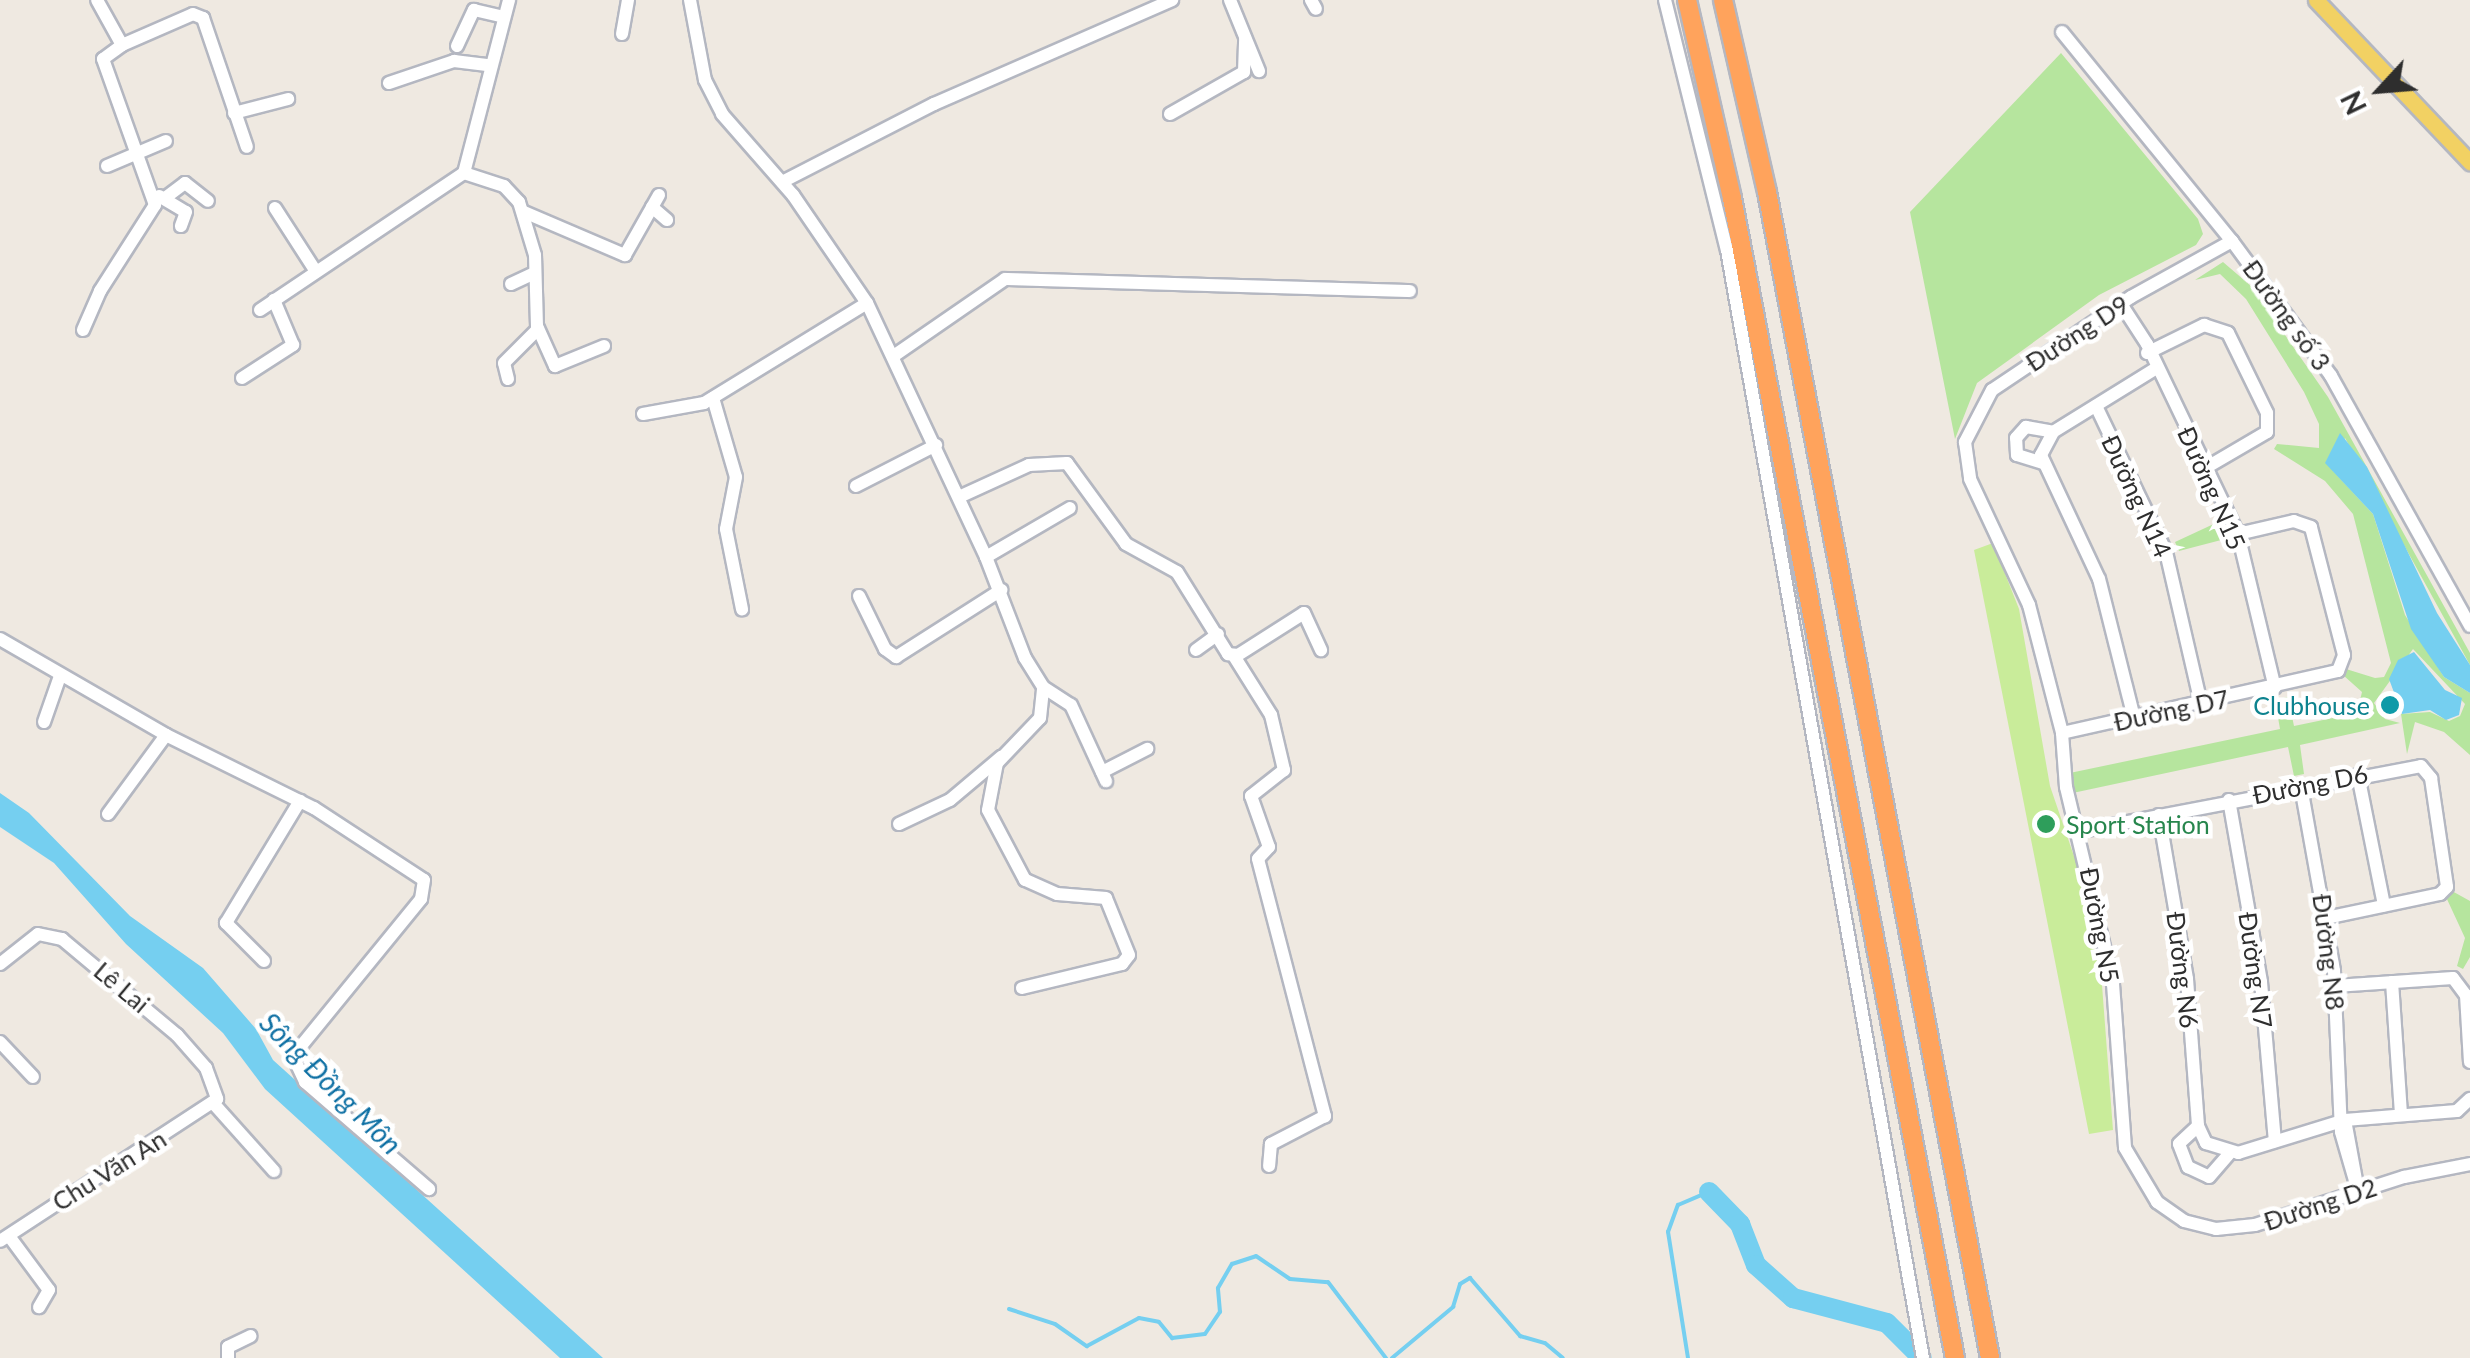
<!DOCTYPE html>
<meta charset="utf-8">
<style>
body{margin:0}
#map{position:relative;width:2470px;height:1358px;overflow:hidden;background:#efe9e1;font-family:Lato,sans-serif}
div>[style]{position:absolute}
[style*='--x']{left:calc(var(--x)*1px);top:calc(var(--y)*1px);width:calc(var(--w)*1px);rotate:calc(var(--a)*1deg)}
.green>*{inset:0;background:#b6e59e}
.pitch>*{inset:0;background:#c9ec9a}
.water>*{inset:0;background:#75cff0}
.stream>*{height:4px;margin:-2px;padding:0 2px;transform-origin:2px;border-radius:2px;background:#75cff0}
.river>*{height:20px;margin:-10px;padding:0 10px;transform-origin:10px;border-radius:10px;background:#75cff0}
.roads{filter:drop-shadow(2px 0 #b4b7c1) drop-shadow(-2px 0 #b4b7c1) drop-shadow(0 2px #b4b7c1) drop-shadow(0 -2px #b4b7c1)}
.minor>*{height:12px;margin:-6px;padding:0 6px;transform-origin:6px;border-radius:6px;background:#fff}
.major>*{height:15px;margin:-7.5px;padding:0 7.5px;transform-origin:7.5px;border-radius:7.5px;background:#f2d163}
.highway>*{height:18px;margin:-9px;padding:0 9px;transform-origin:9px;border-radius:9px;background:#ffa35c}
.dots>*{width:28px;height:28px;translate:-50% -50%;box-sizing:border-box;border:5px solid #fff;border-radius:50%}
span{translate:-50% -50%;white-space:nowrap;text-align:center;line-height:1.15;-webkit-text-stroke:9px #fff;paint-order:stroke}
.street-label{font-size:25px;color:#2e2e2e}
.culture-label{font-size:25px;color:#0d838f}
.right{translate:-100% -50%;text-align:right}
.leisure-label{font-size:25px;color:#27864d}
.left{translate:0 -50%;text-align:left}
.water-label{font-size:28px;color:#0d6fa3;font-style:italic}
.north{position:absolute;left:2330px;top:40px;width:100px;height:100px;-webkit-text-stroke:8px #fff;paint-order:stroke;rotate:244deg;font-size:28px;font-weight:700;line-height:40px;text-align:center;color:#2e2e2e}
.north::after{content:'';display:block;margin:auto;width:35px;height:45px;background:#2e2e2e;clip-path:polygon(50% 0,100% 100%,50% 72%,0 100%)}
</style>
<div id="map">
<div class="green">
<div style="clip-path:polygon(2061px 53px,2198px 219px,2203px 234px,2196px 245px,2099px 295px,1977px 383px,1955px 439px,1910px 212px)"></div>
<div style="clip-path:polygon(2223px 262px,2251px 286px,2328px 397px,2470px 653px,2470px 665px,2345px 438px,2333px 471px,2373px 514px,2405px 615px,2444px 677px,2470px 693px,2470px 755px,2444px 732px,2415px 722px,2407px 754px,2401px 714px,2430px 712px,2449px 721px,2460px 716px,2465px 704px,2413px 649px,2374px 703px,2385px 719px,2400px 723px,2300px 745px,2304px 774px,2294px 776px,2288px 747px,2068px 794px,2065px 774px,2280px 729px,2275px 700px,2288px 697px,2294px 726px,2357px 713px,2362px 692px,2343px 675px,2346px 669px,2375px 678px,2384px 677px,2391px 663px,2353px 514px,2325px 481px,2274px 449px,2277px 444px,2319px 448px,2319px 424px,2304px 392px,2246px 299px,2220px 274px,2195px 280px)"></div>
<div style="clip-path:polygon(2218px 522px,2225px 539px,2179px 551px,2175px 542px)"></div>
<div style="clip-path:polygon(2452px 891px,2470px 901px,2470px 957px,2463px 969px,2457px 966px,2465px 938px,2446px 897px)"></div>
</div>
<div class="pitch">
<div style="clip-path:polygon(1993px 543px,2019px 609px,2050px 786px,2076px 862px,2102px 985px,2113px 1130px,2089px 1134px,1974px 550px)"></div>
</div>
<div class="water">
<div style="clip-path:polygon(2340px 433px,2367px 467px,2437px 613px,2470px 665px,2470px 693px,2444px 677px,2411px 629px,2373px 514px,2325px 463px)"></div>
<div style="clip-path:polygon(2414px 652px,2445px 690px,2462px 698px,2459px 715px,2446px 720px,2430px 710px,2402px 714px,2389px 679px,2398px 660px)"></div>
<div style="clip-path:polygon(0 793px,29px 813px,130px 916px,203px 968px,256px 1029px,273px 1060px,603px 1358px,560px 1358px,265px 1089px,223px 1033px,126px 944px,54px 863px,0 827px)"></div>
</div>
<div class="stream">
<div style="--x:1009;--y:1309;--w:48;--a:18.1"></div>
<div style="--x:1055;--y:1324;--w:39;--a:35"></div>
<div style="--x:1087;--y:1346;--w:59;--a:-28.3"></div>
<div style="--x:1139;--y:1318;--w:20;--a:11"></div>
<div style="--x:1159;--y:1322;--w:21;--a:51"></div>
<div style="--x:1172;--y:1338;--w:33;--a:-7"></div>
<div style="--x:1205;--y:1334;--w:27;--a:-56"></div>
<div style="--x:1220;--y:1312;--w:24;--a:-95"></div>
<div style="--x:1218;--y:1288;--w:28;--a:-60"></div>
<div style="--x:1232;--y:1264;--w:25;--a:-18"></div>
<div style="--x:1256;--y:1256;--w:41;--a:34.1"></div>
<div style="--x:1290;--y:1279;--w:38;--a:5"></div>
<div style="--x:1328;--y:1282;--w:96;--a:52.7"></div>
<div style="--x:1392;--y:1358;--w:80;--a:-39.9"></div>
<div style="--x:1453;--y:1307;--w:24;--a:-73"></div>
<div style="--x:1460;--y:1284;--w:12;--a:-31"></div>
<div style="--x:1470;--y:1278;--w:77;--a:49.2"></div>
<div style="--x:1520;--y:1336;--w:26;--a:16"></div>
<div style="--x:1545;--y:1343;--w:23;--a:40"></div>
<div style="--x:1688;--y:1358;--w:128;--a:-99"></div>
<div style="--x:1668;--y:1232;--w:29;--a:-70"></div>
<div style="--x:1678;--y:1205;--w:34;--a:-23"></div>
</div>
<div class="river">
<div style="--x:1709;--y:1192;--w:45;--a:45.9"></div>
<div style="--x:1740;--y:1224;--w:44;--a:68.7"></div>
<div style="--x:1756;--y:1265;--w:50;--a:41.7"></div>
<div style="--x:1793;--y:1298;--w:97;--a:14.9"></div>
<div style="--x:1887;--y:1323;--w:49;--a:45"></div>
</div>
<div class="roads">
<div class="minor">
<div style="--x:690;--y:0;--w:81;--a:79.4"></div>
<div style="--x:705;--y:80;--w:38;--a:63"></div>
<div style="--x:722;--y:114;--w:108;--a:48.8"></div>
<div style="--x:793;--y:195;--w:131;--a:55.6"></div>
<div style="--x:867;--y:303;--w:280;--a:64.9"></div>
<div style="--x:986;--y:557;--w:108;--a:68.9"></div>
<div style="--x:1025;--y:658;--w:34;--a:58"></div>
<div style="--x:1043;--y:687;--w:33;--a:33"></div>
<div style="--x:1071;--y:705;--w:84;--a:65.3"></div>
<div style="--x:1230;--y:0;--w:77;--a:67.8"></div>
<div style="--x:1311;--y:0;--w:10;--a:61"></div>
<div style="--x:1665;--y:0;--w:258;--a:76.1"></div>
<div style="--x:1727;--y:250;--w:1125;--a:79.97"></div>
<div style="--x:2062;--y:32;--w:269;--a:50.9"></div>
<div style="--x:2232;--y:241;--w:167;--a:53.7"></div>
<div style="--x:2331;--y:376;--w:286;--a:60.9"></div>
<div style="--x:622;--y:34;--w:35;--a:-80"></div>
<div style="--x:122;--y:45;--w:77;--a:-23.6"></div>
<div style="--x:193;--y:14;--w:11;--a:22"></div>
<div style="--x:203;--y:18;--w:136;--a:71.2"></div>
<div style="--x:457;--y:46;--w:40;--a:-65"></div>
<div style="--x:474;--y:10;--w:31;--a:13"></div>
<div style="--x:389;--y:83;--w:69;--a:-18.7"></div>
<div style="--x:454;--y:61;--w:35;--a:7"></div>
<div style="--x:234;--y:113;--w:56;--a:-14.5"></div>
<div style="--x:1170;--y:114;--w:85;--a:-29.6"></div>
<div style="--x:1244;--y:72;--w:34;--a:-88"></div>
<div style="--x:107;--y:166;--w:64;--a:-23"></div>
<div style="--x:464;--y:173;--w:42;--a:18"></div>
<div style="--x:504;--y:186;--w:22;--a:47"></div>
<div style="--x:519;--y:202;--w:55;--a:73.2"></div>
<div style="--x:535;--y:255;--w:71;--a:88.4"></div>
<div style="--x:537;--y:326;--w:44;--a:65.8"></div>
<div style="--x:555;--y:366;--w:53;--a:-22.2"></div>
<div style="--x:782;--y:182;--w:171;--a:-27.2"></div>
<div style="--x:934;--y:104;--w:260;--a:-23.6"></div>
<div style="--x:159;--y:196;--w:31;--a:31"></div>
<div style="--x:186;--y:212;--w:15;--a:110"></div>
<div style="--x:165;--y:198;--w:25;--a:-37"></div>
<div style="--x:185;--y:183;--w:29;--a:38"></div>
<div style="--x:652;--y:207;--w:20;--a:41"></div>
<div style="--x:275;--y:208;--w:74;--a:57.2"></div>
<div style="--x:524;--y:212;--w:110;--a:23.1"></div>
<div style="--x:625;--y:255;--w:69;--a:-60.5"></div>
<div style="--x:2232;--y:241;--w:115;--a:151"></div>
<div style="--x:2131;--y:297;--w:167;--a:146.2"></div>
<div style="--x:1992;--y:390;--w:59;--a:117.4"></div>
<div style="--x:1965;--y:442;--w:37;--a:82"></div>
<div style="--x:1970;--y:479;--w:139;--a:64.9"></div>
<div style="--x:2029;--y:605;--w:132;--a:75.5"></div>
<div style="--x:2062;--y:733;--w:54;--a:85.8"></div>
<div style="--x:2066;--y:787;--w:203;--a:76.6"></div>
<div style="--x:2113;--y:984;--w:164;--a:85.8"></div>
<div style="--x:2125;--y:1148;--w:63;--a:59.3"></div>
<div style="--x:2157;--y:1202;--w:33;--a:35"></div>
<div style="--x:2184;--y:1221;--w:33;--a:14"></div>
<div style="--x:2216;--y:1229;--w:39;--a:-6"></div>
<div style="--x:2255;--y:1225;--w:157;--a:-17.9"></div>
<div style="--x:2404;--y:1177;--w:67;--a:-11.1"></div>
<div style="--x:511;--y:284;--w:26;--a:-25"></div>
<div style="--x:2121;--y:304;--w:48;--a:57"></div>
<div style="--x:2147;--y:344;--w:211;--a:64.4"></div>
<div style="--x:2238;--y:534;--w:158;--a:76.5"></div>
<div style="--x:260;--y:310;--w:246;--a:-33.9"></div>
<div style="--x:464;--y:173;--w:179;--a:-75.4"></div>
<div style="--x:83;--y:330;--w:43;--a:-66.4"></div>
<div style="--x:100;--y:291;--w:102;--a:-57.4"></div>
<div style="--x:155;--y:205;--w:155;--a:-109.6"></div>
<div style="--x:103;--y:59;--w:24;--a:-36"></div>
<div style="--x:122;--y:45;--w:51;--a:-119.1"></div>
<div style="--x:2147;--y:353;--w:64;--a:-26.2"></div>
<div style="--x:2204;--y:325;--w:25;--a:18"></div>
<div style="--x:2228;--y:333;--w:89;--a:64"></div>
<div style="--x:2267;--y:413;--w:19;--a:90"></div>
<div style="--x:2267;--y:432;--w:69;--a:149.7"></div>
<div style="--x:895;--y:355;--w:134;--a:-34.6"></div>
<div style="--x:1005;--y:279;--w:405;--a:1.7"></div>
<div style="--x:242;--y:378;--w:61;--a:-32.9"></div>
<div style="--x:293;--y:345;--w:49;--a:-112.9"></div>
<div style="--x:508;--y:379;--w:16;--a:-104"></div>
<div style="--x:504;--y:363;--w:48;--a:-45"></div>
<div style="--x:713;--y:398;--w:82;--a:73.8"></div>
<div style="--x:736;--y:477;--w:53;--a:100.9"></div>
<div style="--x:726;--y:529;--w:82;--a:78.7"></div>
<div style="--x:2096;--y:406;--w:162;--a:64.4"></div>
<div style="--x:2166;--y:552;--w:156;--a:77"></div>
<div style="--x:643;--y:414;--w:62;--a:-10.2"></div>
<div style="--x:704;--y:403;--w:191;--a:-31.5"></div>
<div style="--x:2043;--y:463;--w:27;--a:-163"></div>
<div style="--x:2017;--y:455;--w:17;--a:-93"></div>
<div style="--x:2016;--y:438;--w:15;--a:-48"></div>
<div style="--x:2026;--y:427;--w:27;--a:10"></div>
<div style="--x:856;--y:486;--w:90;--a:-27.1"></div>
<div style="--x:959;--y:497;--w:77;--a:-24.6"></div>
<div style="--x:1029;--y:465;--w:38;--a:-3"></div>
<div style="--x:1067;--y:463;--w:100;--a:53.9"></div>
<div style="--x:1126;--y:544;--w:58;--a:28.8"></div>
<div style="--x:1177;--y:572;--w:97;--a:58.1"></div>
<div style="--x:1228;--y:654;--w:10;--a:6"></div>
<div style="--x:1238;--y:655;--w:78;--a:-32.5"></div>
<div style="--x:1304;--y:613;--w:41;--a:65.3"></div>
<div style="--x:986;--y:557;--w:97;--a:-30.3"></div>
<div style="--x:859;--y:596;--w:59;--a:63.9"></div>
<div style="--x:885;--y:649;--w:14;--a:36"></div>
<div style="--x:896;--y:657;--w:125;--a:-32.5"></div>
<div style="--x:0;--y:639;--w:192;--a:30"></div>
<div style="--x:166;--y:735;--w:165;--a:26.3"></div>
<div style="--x:314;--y:808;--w:131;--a:33.2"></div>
<div style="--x:424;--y:880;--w:19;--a:99"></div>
<div style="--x:421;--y:899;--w:203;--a:129.2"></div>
<div style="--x:293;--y:1056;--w:29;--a:65"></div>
<div style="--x:305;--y:1082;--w:164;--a:40.8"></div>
<div style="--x:1196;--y:650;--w:27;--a:-36"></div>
<div style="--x:1234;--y:656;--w:70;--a:57.9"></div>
<div style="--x:1271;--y:715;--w:57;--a:76.7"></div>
<div style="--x:1284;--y:770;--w:42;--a:141.8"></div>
<div style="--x:1251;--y:796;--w:54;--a:70.6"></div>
<div style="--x:1269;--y:847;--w:16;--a:133"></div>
<div style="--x:1258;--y:859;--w:266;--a:75.4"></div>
<div style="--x:1325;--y:1116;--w:61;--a:152.6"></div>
<div style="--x:1271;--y:1144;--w:22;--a:95"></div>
<div style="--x:2134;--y:718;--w:143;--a:-104.1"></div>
<div style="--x:2099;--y:579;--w:137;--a:-115.1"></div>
<div style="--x:2041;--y:455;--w:26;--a:-62"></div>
<div style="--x:2053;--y:432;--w:120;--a:-31.7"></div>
<div style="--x:44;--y:722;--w:49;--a:-70.8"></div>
<div style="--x:2062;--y:733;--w:283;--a:-12.7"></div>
<div style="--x:2338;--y:671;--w:17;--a:-69"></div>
<div style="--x:2344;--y:655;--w:132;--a:-104.5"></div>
<div style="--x:2311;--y:527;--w:18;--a:-161"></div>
<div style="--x:2294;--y:521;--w:57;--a:166.9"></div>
<div style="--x:1102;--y:772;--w:51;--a:-27.1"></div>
<div style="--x:2358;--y:775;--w:133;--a:78.7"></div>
<div style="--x:2301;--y:787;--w:187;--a:79.8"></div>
<div style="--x:2334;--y:971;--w:161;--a:87.5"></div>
<div style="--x:2341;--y:1132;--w:61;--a:73.9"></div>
<div style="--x:2229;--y:800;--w:185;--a:80"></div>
<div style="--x:2261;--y:982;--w:160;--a:85"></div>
<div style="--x:108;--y:814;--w:98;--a:-53.7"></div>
<div style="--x:2159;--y:815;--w:166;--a:80.3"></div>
<div style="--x:2187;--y:979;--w:147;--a:85.7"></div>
<div style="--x:2198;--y:1126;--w:19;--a:65"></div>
<div style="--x:2206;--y:1143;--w:34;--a:17"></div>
<div style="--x:2238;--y:1153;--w:112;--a:-17.1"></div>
<div style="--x:2345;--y:1120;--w:112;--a:-4.6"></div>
<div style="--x:2457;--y:1111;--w:18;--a:-43"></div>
<div style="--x:899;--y:824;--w:56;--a:-25.2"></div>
<div style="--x:950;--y:800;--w:67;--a:-40.1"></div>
<div style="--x:2081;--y:831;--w:346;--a:-10.8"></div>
<div style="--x:2421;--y:766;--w:16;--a:50"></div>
<div style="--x:2431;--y:778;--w:110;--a:81.6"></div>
<div style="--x:2447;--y:887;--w:10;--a:135"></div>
<div style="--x:2440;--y:894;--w:116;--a:168.1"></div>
<div style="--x:264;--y:961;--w:54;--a:-135"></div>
<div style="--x:226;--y:923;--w:143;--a:-58.8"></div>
<div style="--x:0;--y:964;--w:48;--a:-38.3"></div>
<div style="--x:38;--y:934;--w:25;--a:12"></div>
<div style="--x:62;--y:939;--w:150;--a:39.9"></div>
<div style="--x:177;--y:1035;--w:44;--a:48.7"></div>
<div style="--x:206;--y:1068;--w:33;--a:70"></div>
<div style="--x:217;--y:1099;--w:259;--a:146.8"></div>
<div style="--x:2392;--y:982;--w:132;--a:86.1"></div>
<div style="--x:2335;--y:986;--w:118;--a:-3.9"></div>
<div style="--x:2453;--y:978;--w:21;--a:53"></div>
<div style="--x:2466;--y:995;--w:67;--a:86.6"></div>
<div style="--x:1022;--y:988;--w:103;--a:-13.5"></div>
<div style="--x:1122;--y:964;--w:11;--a:-52"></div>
<div style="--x:1129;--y:955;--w:61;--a:-112"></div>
<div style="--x:1106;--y:898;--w:49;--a:-175.3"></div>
<div style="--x:1057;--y:894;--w:35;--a:-156"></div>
<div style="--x:1025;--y:880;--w:79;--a:-117.9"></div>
<div style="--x:988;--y:810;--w:48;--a:-79.2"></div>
<div style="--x:997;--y:763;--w:62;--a:-46.3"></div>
<div style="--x:1040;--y:718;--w:31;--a:-84"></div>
<div style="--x:0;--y:1042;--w:48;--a:46.7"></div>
<div style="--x:214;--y:1104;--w:90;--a:48.2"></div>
<div style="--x:2345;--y:1120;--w:72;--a:79.6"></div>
<div style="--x:2198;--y:1126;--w:26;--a:137"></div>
<div style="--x:2179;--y:1144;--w:25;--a:69"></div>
<div style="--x:2188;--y:1167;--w:23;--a:25"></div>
<div style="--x:2209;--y:1177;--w:30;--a:-49"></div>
<div style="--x:9;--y:1236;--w:67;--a:53.5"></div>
<div style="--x:49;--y:1290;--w:20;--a:120"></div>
<div style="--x:228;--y:1358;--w:11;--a:-90"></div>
<div style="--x:228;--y:1347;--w:25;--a:-26"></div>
</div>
<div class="major">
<div style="--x:2316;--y:0;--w:224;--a:46.5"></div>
</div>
<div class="highway">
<div style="--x:1687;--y:0;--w:203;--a:77.2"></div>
<div style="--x:1732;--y:198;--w:1181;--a:79.12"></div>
<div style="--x:1723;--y:0;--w:197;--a:77.1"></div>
<div style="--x:1767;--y:192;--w:1187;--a:79.17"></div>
</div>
</div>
<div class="dots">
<div style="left:2390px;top:705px;background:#0f9aa8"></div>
<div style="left:2046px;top:824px;background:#2e9e5b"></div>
</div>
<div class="street-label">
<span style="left:2287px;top:315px;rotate:54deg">Đường số 3</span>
<span style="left:2077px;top:333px;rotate:-33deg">Đường D9</span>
<span style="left:2212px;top:488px;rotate:66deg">Đường N15</span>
<span style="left:2137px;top:496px;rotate:65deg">Đường N14</span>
<span style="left:2171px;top:710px;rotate:-12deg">Đường D7</span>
<span style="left:2310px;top:784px;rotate:-11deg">Đường D6</span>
<span style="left:2100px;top:925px;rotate:79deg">Đường N5</span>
<span style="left:2329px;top:952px;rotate:83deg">Đường N8</span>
<span style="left:2183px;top:970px;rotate:83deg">Đường N6</span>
<span style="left:2256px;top:970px;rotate:82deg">Đường N7</span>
<span style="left:122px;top:987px;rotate:40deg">Lê Lai</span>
<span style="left:109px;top:1170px;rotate:-32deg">Chu Văn An</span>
<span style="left:2320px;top:1204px;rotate:-18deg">Đường D2</span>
</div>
<div class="culture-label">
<span class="right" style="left:2370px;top:705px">Clubhouse</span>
</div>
<div class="leisure-label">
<span class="left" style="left:2066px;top:824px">Sport Station</span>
</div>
<div class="water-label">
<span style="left:331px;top:1083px;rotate:45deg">Sông Đồng Môn</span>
</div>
<div class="north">N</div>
</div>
